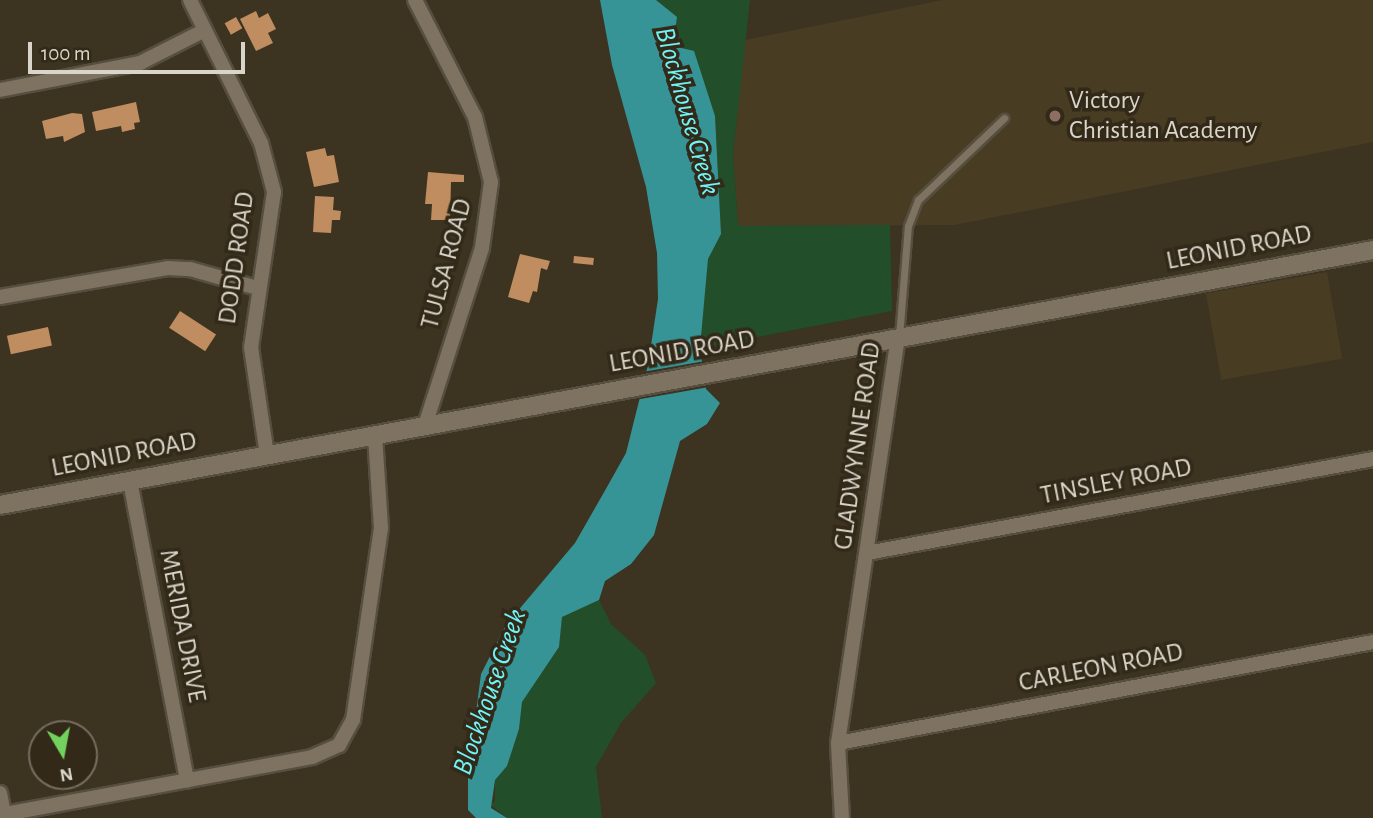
<!DOCTYPE html>
<style>
body{margin:0}
#map{position:relative;width:1373px;height:818px;overflow:hidden;background:#3c3321;font-family:"Alegreya Sans",sans-serif}
div>[style]{position:absolute}
[style*='--x']{left:calc(var(--x)*1px);top:calc(var(--y)*1px);width:calc(var(--w)*1px);rotate:calc(var(--a)*1deg)}
.built>*{inset:0;background:#483c23;transform-origin:0 0}
.green>*{inset:0;background:#224f2a}
.water>*{inset:0;background:#379496}
.pier>*{inset:0;background:#3c3321}
.building>*{inset:0;background:#bf8d60;transform-origin:0 0}
.roads{filter:drop-shadow(2px 0 #564f40) drop-shadow(-2px 0 #564f40) drop-shadow(0 2px #564f40) drop-shadow(0 -2px #564f40)}
.service>*{height:7px;margin:-3.5px;padding:0 3.5px;transform-origin:3.5px;border-radius:3.5px;background:#7e7360}
.minor>*{height:14px;margin:-7px;padding:0 7px;transform-origin:7px;border-radius:7px;background:#7e7360}
.tertiary>*{height:18px;margin:-9px;padding:0 9px;transform-origin:9px;border-radius:9px;background:#7e7360}
.dots>*{width:19px;height:19px;translate:-50% -50%;box-sizing:border-box;border:4px solid #322918;border-radius:50%}
span{translate:-50% -50%;white-space:nowrap;text-align:center;line-height:1.15;-webkit-text-stroke:7px #322918;paint-order:stroke}
.poi-label{font-size:26px;color:#dad5ca}
.left{translate:0 -50%;text-align:left}
.street-label{font-size:26px;color:#dad5ca}
.water-label{font-size:28px;color:#70f4f7;font-style:italic}
.north{position:absolute;left:28px;top:720px;width:70px;height:70px;box-sizing:border-box;background:#322918;border:2px solid #756e5f;border-radius:50%;rotate:170deg;font-size:19px;font-weight:700;line-height:28px;text-align:center;color:#dad5ca}
.north::after{content:'';display:block;margin:auto;width:24px;height:32px;background:#72d25d;clip-path:polygon(50% 0,100% 100%,50% 72%,0 100%)}
.scale{position:absolute;left:28px;top:42px;width:217px;height:32px;box-sizing:border-box;border:4px solid #dad5ca;border-top:0;padding-left:9px;font-size:21px;line-height:24px;white-space:nowrap;color:#dad5ca;-webkit-text-stroke:5px #322918;paint-order:stroke}
</style>
<div id="map">
<div class="built">
<div style="clip-path:polygon(943px 0,1373px 0,1373px 142px,955px 225px,738px 226px,733px 154px,745px 40px)"></div>
<div style="left:1327px;top:272px;width:88px;height:123px;rotate:80deg"></div>
</div>
<div class="green">
<div style="clip-path:polygon(656px 0,750px 0,733px 154px,738px 226px,890px 225px,892px 311px,700px 348px,708px 259px,721px 234px,715px 116px,673px 46px,676px 17px)"></div>
<div style="clip-path:polygon(599px 600px,611px 624px,645px 655px,656px 683px,621px 723px,596px 767px,602px 818px,507px 818px,491px 805px,495px 801px,495px 780px,507px 766px,519px 729px,522px 702px,559px 647px,562px 616px)"></div>
</div>
<div class="water">
<div style="clip-path:polygon(600px 0,656px 0,677px 17px,673px 46px,694px 51px,715px 116px,721px 234px,708px 259px,700px 348px,706px 389px,720px 403px,707px 424px,680px 441px,654px 535px,631px 564px,605px 581px,599px 600px,562px 617px,559px 647px,522px 702px,519px 729px,507px 766px,495px 780px,491px 808px,507px 818px,476px 818px,468px 810px,468px 774px,481px 674px,506px 625px,575px 543px,607px 487px,626px 453px,648px 365px,658px 299px,657px 253px,646px 187px,612px 65px)"></div>
</div>
<div class="pier">
<div style="clip-path:polygon(705px 361px,709px 387px,635px 400px,642px 372px)"></div>
</div>
<div class="building">
<div style="clip-path:polygon(256px 11px,259px 18px,268px 13px,276px 29px,268px 33px,273px 43px,256px 51px,240px 19px)"></div>
<div style="left:236px;top:17px;width:13px;height:13px;rotate:61deg"></div>
<div style="clip-path:polygon(136px 102px,140px 122px,134px 123px,135px 129px,122px 132px,121px 126px,96px 131px,92px 112px)"></div>
<div style="clip-path:polygon(72px 113px,82px 114px,85px 132px,64px 142px,63px 136px,46px 139px,42px 121px)"></div>
<div style="clip-path:polygon(325px 148px,327px 156px,334px 155px,339px 182px,314px 187px,306px 152px)"></div>
<div style="clip-path:polygon(428px 172px,464px 175px,464px 182px,451px 182px,450px 220px,431px 220px,432px 204px,425px 204px)"></div>
<div style="clip-path:polygon(315px 196px,334px 197px,333px 210px,341px 211px,340px 220px,332px 220px,331px 233px,313px 232px)"></div>
<div style="clip-path:polygon(520px 254px,550px 261px,547px 270px,541px 268px,537px 292px,533px 291px,529px 303px,508px 297px)"></div>
<div style="left:574px;top:256px;width:20px;height:7px;rotate:6deg"></div>
<div style="left:180px;top:311px;width:43px;height:20px;rotate:33deg"></div>
<div style="left:48px;top:327px;width:19px;height:42px;rotate:78deg"></div>
</div>
<div class="roads">
<div class="service">
<div style="--x:899;--y:337;--w:111;--a:-85.4"></div>
<div style="--x:908;--y:226;--w:28;--a:-69"></div>
<div style="--x:918;--y:200;--w:119;--a:-43.6"></div>
</div>
<div class="minor">
<div style="--x:190;--y:0;--w:160;--a:63.6"></div>
<div style="--x:261;--y:143;--w:51;--a:75.1"></div>
<div style="--x:274;--y:192;--w:157;--a:98.4"></div>
<div style="--x:251;--y:347;--w:109;--a:81.6"></div>
<div style="--x:415;--y:0;--w:131;--a:62.9"></div>
<div style="--x:475;--y:117;--w:67;--a:76.2"></div>
<div style="--x:491;--y:182;--w:67;--a:97.8"></div>
<div style="--x:482;--y:248;--w:187;--a:107.8"></div>
<div style="--x:0;--y:90;--w:143;--a:-10.9"></div>
<div style="--x:140;--y:63;--w:71;--a:-26.9"></div>
<div style="--x:0;--y:297;--w:170;--a:-9.8"></div>
<div style="--x:168;--y:268;--w:22;--a:3"></div>
<div style="--x:190;--y:269;--w:70;--a:15.8"></div>
<div style="--x:130;--y:481;--w:305;--a:79.2"></div>
<div style="--x:867;--y:553;--w:515;--a:-10.52"></div>
<div style="--x:838;--y:743;--w:544;--a:-10.69"></div>
<div style="--x:0;--y:793;--w:21;--a:79"></div>
<div style="--x:0;--y:815;--w:317;--a:-10.5"></div>
<div style="--x:312;--y:757;--w:30;--a:-24"></div>
<div style="--x:339;--y:745;--w:29;--a:-61"></div>
<div style="--x:353;--y:720;--w:194;--a:-81.7"></div>
<div style="--x:381;--y:528;--w:92;--a:-93.7"></div>
<div style="--x:842;--y:818;--w:75;--a:-93.1"></div>
<div style="--x:838;--y:743;--w:409;--a:-81.6"></div>
</div>
<div class="tertiary">
<div style="--x:0;--y:505;--w:1396;--a:-10.52"></div>
</div>
</div>
<div class="dots">
<div style="left:1055px;top:116px;background:#8d6e63"></div>
</div>
<div class="poi-label">
<span class="left" style="left:1069px;top:116px">Victory<br>Christian Academy</span>
</div>
<div class="street-label">
<span style="left:1239px;top:248px;rotate:-11deg">LEONID ROAD</span>
<span style="left:237px;top:258px;rotate:-82deg">DODD ROAD</span>
<span style="left:447px;top:264px;rotate:-75deg">TULSA ROAD</span>
<span style="left:682px;top:352px;rotate:-10deg">LEONID ROAD</span>
<span style="left:858px;top:446px;rotate:-82deg">GLADWYNNE ROAD</span>
<span style="left:124px;top:455px;rotate:-11deg">LEONID ROAD</span>
<span style="left:1116px;top:482px;rotate:-11deg">TINSLEY ROAD</span>
<span style="left:182px;top:626px;rotate:79deg">MERIDA DRIVE</span>
<span style="left:1101px;top:668px;rotate:-11deg">CARLEON ROAD</span>
</div>
<div class="water-label">
<span style="left:687px;top:111px;rotate:74deg">Blockhouse Creek</span>
<span style="left:490px;top:692px;rotate:-71deg">Blockhouse Creek</span>
</div>
<div class="north">N</div>
<div class="scale">100 m</div>
</div>
